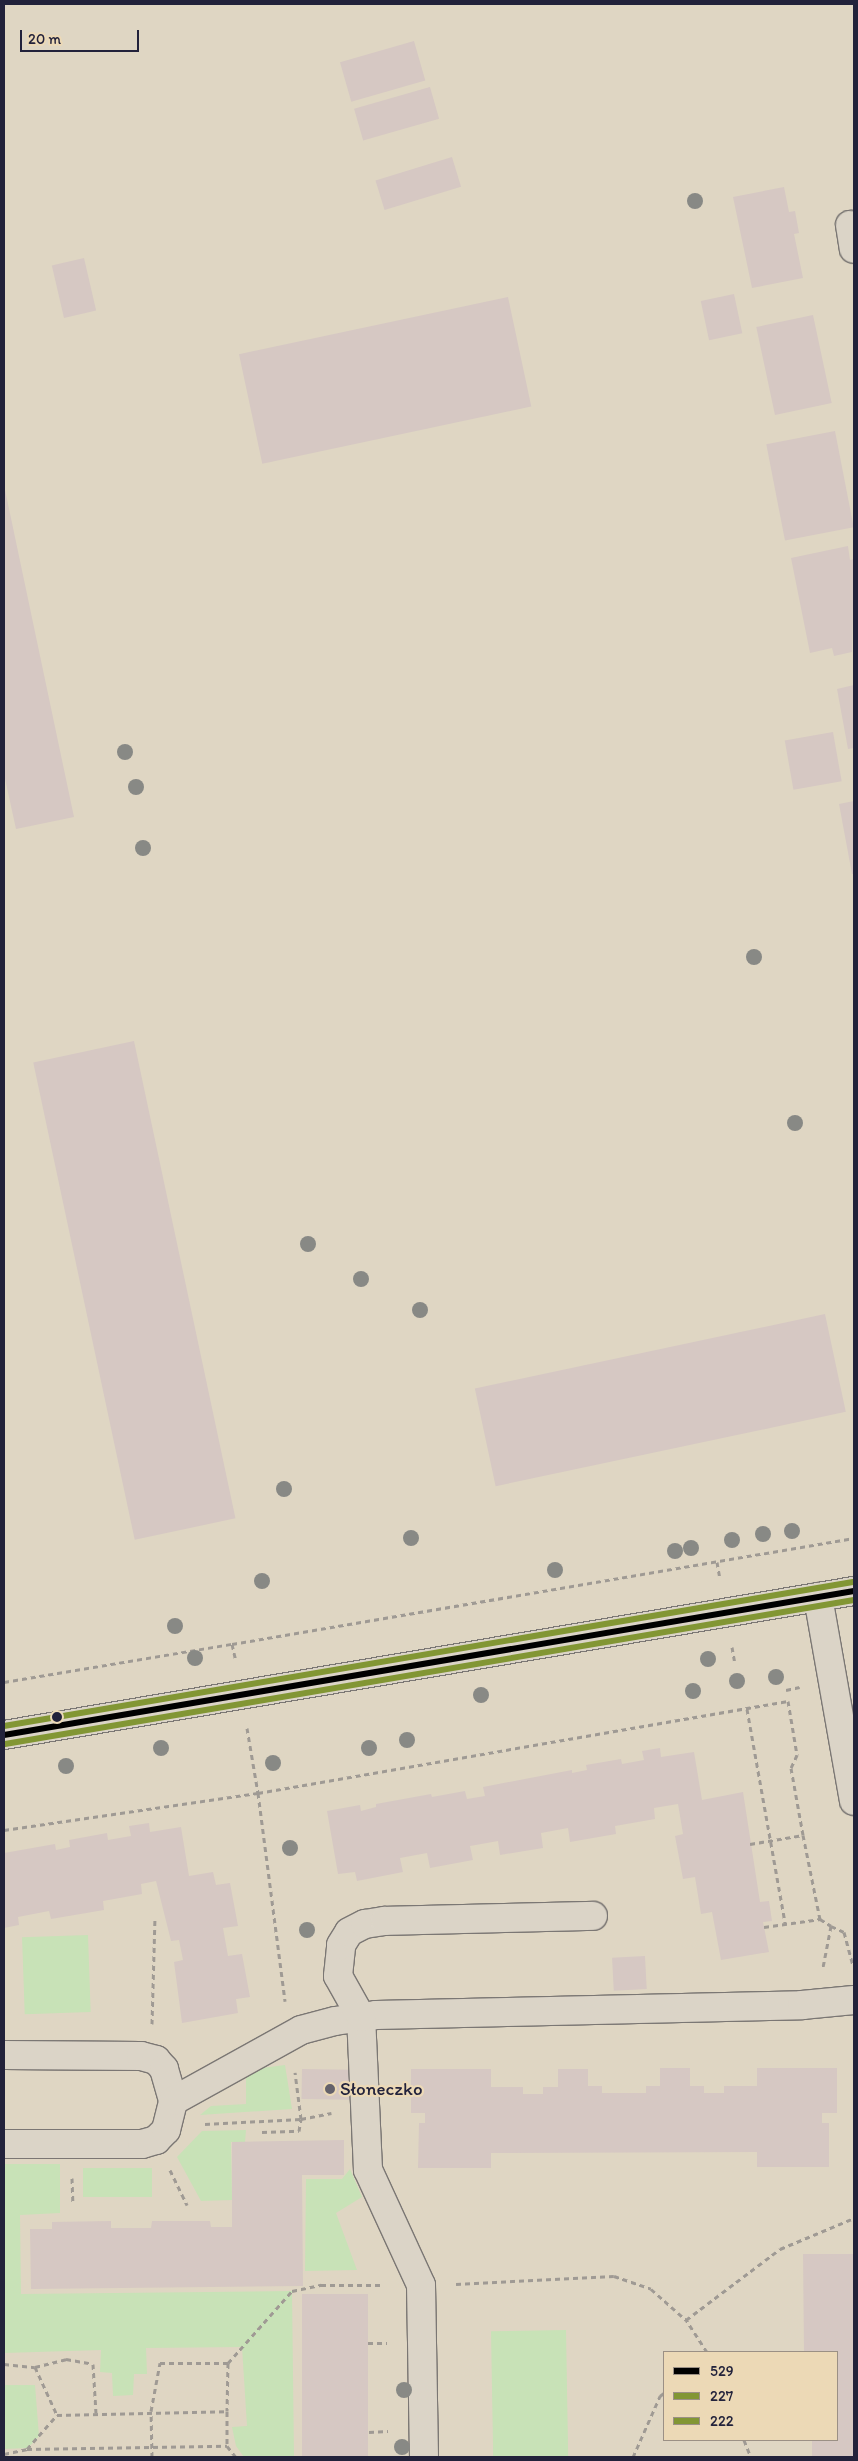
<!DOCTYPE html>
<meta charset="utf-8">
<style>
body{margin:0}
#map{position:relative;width:858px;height:2461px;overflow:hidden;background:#dfd6c3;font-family:Itim,sans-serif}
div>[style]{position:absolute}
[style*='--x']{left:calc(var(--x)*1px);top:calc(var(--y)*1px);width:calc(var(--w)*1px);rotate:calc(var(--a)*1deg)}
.green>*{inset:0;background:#c8e2b7;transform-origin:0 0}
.building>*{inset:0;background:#d6c8c3;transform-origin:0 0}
.path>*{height:3px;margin-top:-1.5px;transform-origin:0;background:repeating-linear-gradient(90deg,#9f9a94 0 5px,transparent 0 9px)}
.roads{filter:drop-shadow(1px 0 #7b7774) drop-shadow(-1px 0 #7b7774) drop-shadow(0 1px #7b7774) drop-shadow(0 -1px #7b7774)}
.minor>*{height:28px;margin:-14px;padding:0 14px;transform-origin:14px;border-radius:14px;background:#dbd4c7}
.bus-1>*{height:6px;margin:-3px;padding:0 3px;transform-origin:3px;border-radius:3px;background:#000}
.bus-2>*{height:6px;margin:-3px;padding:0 3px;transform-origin:3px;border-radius:3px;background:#829634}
.bus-3>*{height:6px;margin:-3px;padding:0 3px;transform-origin:3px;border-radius:3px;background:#829634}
.trees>*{width:16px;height:16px;margin:-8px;border-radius:50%;background:#888985}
.dots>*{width:14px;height:14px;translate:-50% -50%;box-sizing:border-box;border:2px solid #ecd9b6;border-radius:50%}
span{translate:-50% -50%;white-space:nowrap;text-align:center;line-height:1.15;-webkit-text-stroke:4.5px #ecd9b6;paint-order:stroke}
.poi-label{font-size:19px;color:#22223b}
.left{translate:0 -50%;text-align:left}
.frame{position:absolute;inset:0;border:5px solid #22223b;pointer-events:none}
.legend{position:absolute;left:663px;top:2351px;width:175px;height:90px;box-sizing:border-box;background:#ecd9b6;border:1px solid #9b9085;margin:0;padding:6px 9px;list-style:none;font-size:15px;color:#22223b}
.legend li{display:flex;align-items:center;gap:10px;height:25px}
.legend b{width:25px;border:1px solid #9b9085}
.scale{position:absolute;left:20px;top:30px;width:119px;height:22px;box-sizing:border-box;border:2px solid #22223b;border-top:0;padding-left:6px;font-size:15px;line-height:18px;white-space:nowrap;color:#22223b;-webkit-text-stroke:4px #ecd9b6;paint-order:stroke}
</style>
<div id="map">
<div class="green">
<div style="left:88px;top:1935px;width:77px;height:66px;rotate:88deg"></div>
<div style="clip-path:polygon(285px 2065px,292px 2109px,200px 2115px,211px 2106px,246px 2104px,246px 2070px)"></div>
<div style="clip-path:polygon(246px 2130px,245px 2142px,231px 2142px,232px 2200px,201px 2201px,177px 2157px,202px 2131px)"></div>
<div style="clip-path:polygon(4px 2164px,60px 2164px,60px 2213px,20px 2215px,21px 2294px,292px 2291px,294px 2457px,244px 2457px,236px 2446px,232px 2427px,247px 2426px,242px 2347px,146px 2348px,147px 2374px,134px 2374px,133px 2395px,113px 2396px,112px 2373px,100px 2372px,101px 2350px,4px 2353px)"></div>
<div style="left:152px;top:2168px;width:29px;height:69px;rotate:90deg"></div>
<div style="clip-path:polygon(350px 2169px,362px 2197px,336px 2213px,357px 2270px,305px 2271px,306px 2179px,342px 2179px)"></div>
<div style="left:566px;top:2330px;width:126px;height:75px;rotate:89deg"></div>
<div style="clip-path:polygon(4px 2385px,35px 2385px,39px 2436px,28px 2448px,4px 2449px)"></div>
</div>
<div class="building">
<div style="left:414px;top:41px;width:41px;height:77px;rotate:74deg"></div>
<div style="left:430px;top:87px;width:33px;height:79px;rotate:74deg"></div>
<div style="left:452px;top:157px;width:31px;height:80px;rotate:73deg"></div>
<div style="clip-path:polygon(784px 187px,789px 212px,795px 211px,799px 233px,794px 234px,803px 278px,752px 288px,733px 197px)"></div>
<div style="left:84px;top:258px;width:54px;height:33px;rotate:77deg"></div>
<div style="left:734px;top:294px;width:40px;height:34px;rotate:78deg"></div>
<div style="left:508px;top:297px;width:112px;height:275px;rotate:78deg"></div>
<div style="left:813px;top:315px;width:90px;height:58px;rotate:78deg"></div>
<div style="left:835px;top:431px;width:98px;height:70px;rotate:79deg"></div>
<div style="clip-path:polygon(4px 485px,74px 817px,16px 829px,4px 774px)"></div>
<div style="clip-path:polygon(848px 546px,850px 560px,854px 559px,852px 652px,834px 656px,832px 648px,810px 653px,791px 558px)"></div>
<div style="clip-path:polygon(854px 685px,854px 748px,848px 749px,837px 689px)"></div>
<div style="left:833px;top:732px;width:50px;height:49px;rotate:80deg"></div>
<div style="clip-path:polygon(854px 801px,854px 874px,852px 874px,839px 804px)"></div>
<div style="left:134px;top:1041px;width:488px;height:103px;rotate:78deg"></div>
<div style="left:825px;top:1314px;width:100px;height:358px;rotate:78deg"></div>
<div style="clip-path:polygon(660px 1748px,661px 1757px,694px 1752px,702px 1800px,743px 1792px,760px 1902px,769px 1901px,772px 1921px,763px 1922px,769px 1952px,721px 1960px,712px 1912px,701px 1914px,695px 1877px,683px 1879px,675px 1836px,683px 1834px,678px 1804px,654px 1808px,655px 1819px,615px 1826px,616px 1834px,570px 1842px,568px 1828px,541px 1833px,543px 1848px,500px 1855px,498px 1841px,470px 1846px,473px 1860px,430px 1868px,427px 1853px,400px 1858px,403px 1872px,357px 1881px,355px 1872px,338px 1874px,327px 1811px,360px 1805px,361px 1811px,376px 1807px,376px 1804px,431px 1794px,432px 1797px,465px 1791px,467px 1799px,485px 1796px,483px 1787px,572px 1770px,572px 1773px,587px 1770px,586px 1765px,621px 1759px,622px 1764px,644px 1760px,642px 1751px)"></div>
<div style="clip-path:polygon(149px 1823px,150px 1832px,181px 1827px,189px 1876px,213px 1872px,216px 1885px,230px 1883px,238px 1926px,223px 1928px,228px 1956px,242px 1954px,250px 1997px,236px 1999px,238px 2013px,182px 2023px,174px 1962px,183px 1960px,179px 1940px,171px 1941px,156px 1881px,141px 1884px,142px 1894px,103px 1901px,104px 1910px,51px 1919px,49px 1911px,18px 1917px,19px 1925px,4px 1928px,4px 1853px,55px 1844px,56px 1850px,70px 1847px,69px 1840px,107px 1833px,108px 1840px,131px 1836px,129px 1826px)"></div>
<div style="left:645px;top:1956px;width:33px;height:33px;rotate:87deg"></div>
<div style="clip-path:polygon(660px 2068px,690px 2068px,690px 2086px,704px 2086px,704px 2093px,724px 2093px,724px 2086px,757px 2086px,757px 2068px,837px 2068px,837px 2113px,822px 2113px,822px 2123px,829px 2123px,829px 2167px,757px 2167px,757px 2152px,491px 2153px,491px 2168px,418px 2168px,419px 2123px,425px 2123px,425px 2113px,411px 2113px,411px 2069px,491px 2069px,491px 2087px,523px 2087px,523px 2094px,543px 2094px,543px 2087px,558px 2087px,558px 2069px,588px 2069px,588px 2086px,602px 2086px,602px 2093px,646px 2093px,646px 2086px,660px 2086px)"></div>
<div style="left:302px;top:2069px;width:49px;height:30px;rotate:1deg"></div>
<div style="clip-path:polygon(344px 2140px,344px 2175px,302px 2175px,303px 2286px,31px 2289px,30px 2229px,52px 2229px,52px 2222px,111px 2221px,111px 2228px,151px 2228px,152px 2221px,210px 2221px,211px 2227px,232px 2227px,232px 2142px)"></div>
<div style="clip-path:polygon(803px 2254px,854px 2254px,854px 2456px,812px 2456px,812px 2440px,837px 2440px,837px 2352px,804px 2352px)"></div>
<div style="left:368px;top:2294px;width:163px;height:66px;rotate:90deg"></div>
</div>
<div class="path">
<div style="--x:717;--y:1562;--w:17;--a:80"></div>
<div style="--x:232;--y:1644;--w:631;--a:-9.67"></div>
<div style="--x:732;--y:1647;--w:17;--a:80"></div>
<div style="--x:4;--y:1682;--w:231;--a:-9.5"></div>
<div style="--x:232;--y:1644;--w:17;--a:77"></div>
<div style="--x:786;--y:1690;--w:14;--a:-12"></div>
<div style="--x:747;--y:1709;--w:217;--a:79.9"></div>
<div style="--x:247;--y:1728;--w:66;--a:80.4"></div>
<div style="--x:258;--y:1793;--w:538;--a:-9.85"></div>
<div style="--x:788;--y:1701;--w:55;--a:80.5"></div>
<div style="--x:797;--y:1755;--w:14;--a:115"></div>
<div style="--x:791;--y:1768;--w:68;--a:79.8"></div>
<div style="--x:803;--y:1835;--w:86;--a:78.6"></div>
<div style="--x:820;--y:1919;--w:13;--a:32"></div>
<div style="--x:831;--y:1926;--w:42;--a:101"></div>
<div style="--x:4;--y:1830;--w:257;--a:-8.3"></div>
<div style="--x:258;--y:1793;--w:210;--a:82.6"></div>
<div style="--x:750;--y:1844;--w:54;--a:-9.6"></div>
<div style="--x:831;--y:1926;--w:14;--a:25"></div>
<div style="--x:844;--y:1932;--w:34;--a:75"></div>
<div style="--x:764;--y:1927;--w:57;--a:-8.1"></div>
<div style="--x:152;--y:2024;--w:107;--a:-88.4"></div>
<div style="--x:205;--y:2124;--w:96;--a:-3"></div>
<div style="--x:301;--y:2119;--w:47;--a:-97.3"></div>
<div style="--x:262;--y:2132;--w:37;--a:-2"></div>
<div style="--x:299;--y:2131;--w:12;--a:-81"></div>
<div style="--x:301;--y:2119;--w:31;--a:-11"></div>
<div style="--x:170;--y:2170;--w:39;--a:64"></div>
<div style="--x:72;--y:2178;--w:25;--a:88"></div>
<div style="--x:456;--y:2284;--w:158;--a:-2.9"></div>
<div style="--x:614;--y:2276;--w:39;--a:19"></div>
<div style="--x:651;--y:2289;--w:47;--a:41.5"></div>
<div style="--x:368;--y:2343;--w:19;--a:0"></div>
<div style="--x:707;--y:2352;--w:38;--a:-123"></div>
<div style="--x:686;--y:2320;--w:118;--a:-37.1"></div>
<div style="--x:780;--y:2249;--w:80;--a:-22.7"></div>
<div style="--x:228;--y:2363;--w:96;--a:-48.4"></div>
<div style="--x:292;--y:2291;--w:30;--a:-12"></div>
<div style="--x:321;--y:2285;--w:61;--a:0"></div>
<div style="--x:4;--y:2364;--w:31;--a:6"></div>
<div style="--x:35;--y:2367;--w:53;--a:65.4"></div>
<div style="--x:57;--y:2415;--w:170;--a:-1.3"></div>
<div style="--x:227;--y:2411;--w:35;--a:90"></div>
<div style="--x:227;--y:2446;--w:14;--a:51"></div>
<div style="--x:35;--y:2367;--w:32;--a:-14"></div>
<div style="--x:66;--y:2359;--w:27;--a:10"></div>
<div style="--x:93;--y:2364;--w:49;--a:86.5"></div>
<div style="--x:369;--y:2432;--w:19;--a:-3"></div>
<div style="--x:744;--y:2440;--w:18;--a:68"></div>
<div style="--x:27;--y:2449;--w:200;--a:-0.9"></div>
<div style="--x:4;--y:2454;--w:24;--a:-12"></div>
<div style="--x:27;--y:2449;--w:45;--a:-48.6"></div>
<div style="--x:152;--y:2457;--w:46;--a:-91.2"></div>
<div style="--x:151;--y:2411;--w:49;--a:-79.4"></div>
<div style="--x:160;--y:2363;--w:68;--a:0"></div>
<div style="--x:228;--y:2363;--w:48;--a:91.2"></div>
<div style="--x:633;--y:2457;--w:67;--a:-66.1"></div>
<div style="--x:660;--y:2396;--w:5;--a:-37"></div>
</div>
<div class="roads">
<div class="minor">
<div style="--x:850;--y:225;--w:24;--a:81"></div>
<div style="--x:818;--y:1597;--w:207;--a:80"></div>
<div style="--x:4;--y:1735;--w:862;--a:-9.62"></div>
<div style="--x:4;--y:2055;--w:137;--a:0.4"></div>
<div style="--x:141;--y:2056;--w:16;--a:15"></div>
<div style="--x:156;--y:2060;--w:12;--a:48"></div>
<div style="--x:164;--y:2069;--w:33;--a:74"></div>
<div style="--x:4;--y:2144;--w:138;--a:0"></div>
<div style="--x:142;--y:2144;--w:15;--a:-16"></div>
<div style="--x:156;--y:2140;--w:14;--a:-45"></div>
<div style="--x:166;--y:2130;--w:30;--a:-76"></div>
<div style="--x:173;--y:2101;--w:146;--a:-29"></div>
<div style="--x:301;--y:2030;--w:35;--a:-15"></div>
<div style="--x:335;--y:2021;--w:41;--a:-8.3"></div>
<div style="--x:376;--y:2015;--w:426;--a:-1.3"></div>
<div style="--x:802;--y:2005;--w:52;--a:-5.5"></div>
<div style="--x:424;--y:2457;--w:172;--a:-91"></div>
<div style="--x:421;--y:2285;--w:127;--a:-114.7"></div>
<div style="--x:368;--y:2170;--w:153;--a:-92.6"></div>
<div style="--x:361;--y:2017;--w:47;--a:-119.3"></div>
<div style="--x:338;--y:1976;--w:31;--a:-84"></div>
<div style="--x:341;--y:1945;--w:15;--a:-58"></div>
<div style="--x:349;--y:1932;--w:18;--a:-27"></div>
<div style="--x:365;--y:1924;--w:20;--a:-9"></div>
<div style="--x:385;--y:1921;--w:208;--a:-1.4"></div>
</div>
</div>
<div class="bus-1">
<div style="--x:4;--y:1735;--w:862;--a:-9.62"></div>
</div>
<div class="bus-2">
<div style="--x:5;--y:1744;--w:861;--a:-9.63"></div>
</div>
<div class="bus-3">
<div style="--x:4;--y:1726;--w:861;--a:-9.63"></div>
</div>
<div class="trees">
<div style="left:695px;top:201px"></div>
<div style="left:125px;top:752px"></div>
<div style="left:136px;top:787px"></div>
<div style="left:143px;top:848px"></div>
<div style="left:754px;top:957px"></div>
<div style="left:795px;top:1123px"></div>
<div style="left:308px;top:1244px"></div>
<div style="left:361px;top:1279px"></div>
<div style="left:420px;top:1310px"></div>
<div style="left:284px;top:1489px"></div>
<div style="left:792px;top:1531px"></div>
<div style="left:763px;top:1534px"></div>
<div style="left:411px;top:1538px"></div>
<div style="left:732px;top:1540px"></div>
<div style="left:691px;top:1548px"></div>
<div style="left:675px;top:1551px"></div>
<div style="left:555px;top:1570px"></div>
<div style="left:262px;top:1581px"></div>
<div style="left:175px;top:1626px"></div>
<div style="left:195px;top:1658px"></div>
<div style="left:708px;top:1659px"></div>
<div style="left:776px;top:1677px"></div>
<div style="left:737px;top:1681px"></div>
<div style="left:693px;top:1691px"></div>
<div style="left:481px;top:1695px"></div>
<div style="left:407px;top:1740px"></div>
<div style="left:161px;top:1748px"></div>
<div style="left:369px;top:1748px"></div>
<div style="left:273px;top:1763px"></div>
<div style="left:66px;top:1766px"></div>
<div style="left:290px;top:1848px"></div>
<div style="left:307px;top:1930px"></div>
<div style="left:404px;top:2390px"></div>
<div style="left:402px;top:2447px"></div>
</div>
<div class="dots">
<div style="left:57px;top:1717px;background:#22223b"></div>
<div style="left:330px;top:2089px;background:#64616b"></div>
</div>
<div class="poi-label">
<span class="left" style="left:340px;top:2089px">Słoneczko</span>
</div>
<div class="frame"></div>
<ul class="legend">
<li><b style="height:6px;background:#000"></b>529</li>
<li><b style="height:6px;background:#829634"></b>227</li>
<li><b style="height:6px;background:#829634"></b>222</li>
</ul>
<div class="scale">20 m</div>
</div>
